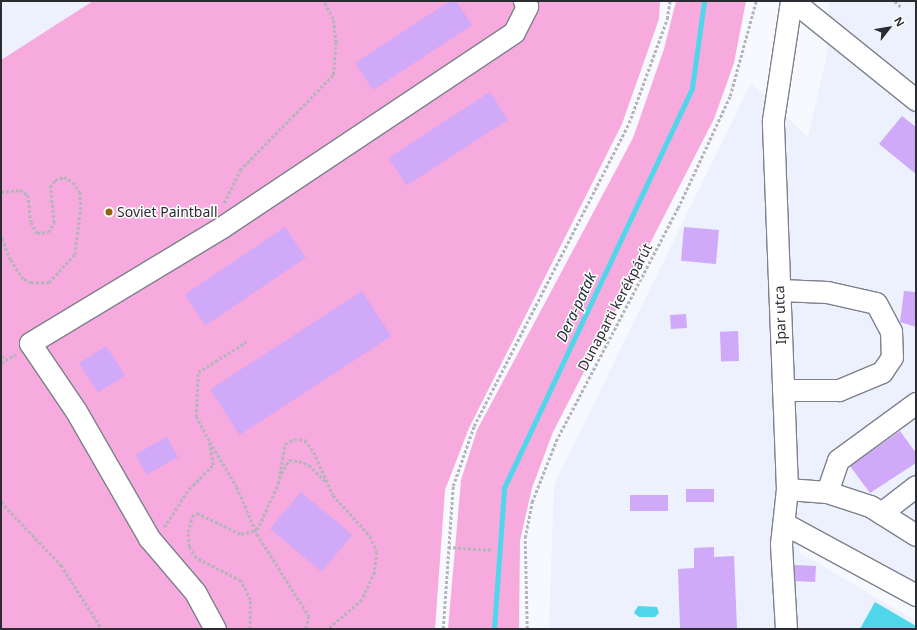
<!DOCTYPE html>
<meta charset="utf-8">
<style>
body{margin:0}
#map{position:relative;width:917px;height:630px;overflow:hidden;background:#f7f9fe;font-family:"Noto Sans",sans-serif}
div>[style]{position:absolute}
[style*='--x']{left:calc(var(--x)*1px);top:calc(var(--y)*1px);width:calc(var(--w)*1px);rotate:calc(var(--a)*1deg)}
.built>*{inset:0;background:#edf0fd}
.green>*{inset:0;background:#f6aade}
.water>*{inset:0;background:#4fd6eb}
.stream>*{height:4.5px;margin:-2.25px;padding:0 2.25px;transform-origin:2.25px;border-radius:2.25px;background:#4fd6eb}
.building>*{inset:0;background:#d0a9f9;transform-origin:0 0}
.path>*{height:2.5px;margin-top:-1.25px;transform-origin:0;background:repeating-linear-gradient(90deg,#b4b5ba 0 3px,transparent 0 5px)}
.roads{filter:drop-shadow(1px 0 #7d808c) drop-shadow(-1px 0 #7d808c) drop-shadow(0 1px #7d808c) drop-shadow(0 -1px #7d808c)}
.minor>*{height:21px;margin:-10.5px;padding:0 10.5px;transform-origin:10.5px;border-radius:10.5px;background:#fff}
.dots>*{width:11px;height:11px;translate:-50% -50%;box-sizing:border-box;border:2px solid #fff;border-radius:50%}
span{translate:-50% -50%;white-space:nowrap;text-align:center;line-height:1.15;-webkit-text-stroke:3px #fff;paint-order:stroke}
.poi-label{font-size:14px;color:#2b2c31}
.left{translate:0 -50%;text-align:left}
.street-label{font-size:14px;color:#2b2c31}
.water-label{font-size:15px;color:#172d31;font-style:italic}
.frame{position:absolute;inset:0;border:2px solid #2b2c31;pointer-events:none}
.north{position:absolute;left:869px;top:8px;width:40px;height:40px;-webkit-text-stroke:3px #fff;paint-order:stroke;rotate:59deg;font-size:11px;font-weight:700;line-height:16px;text-align:center;color:#2b2c31}
.north::after{content:'';display:block;margin:auto;width:14px;height:18px;background:#2b2c31;clip-path:polygon(50% 0,100% 100%,50% 72%,0 100%)}
</style>
<div id="map">
<div class="built">
<div style="clip-path:polygon(1px 1px,93px 1px,1px 60px)"></div>
<div style="clip-path:polygon(829px 1px,916px 1px,916px 587px,796px 517px,800px 553px,916px 621px,916px 629px,549px 629px,554px 485px,751px 83px,808px 137px,827px 54px)"></div>
</div>
<div class="green">
<div style="clip-path:polygon(93px 1px,660px 1px,659px 19px,622px 124px,469px 428px,445px 490px,435px 629px,1px 629px,1px 60px)"></div>
<div style="clip-path:polygon(676px 1px,746px 1px,734px 63px,714px 119px,553px 432px,532px 488px,520px 541px,519px 629px,448px 629px,461px 480px,477px 430px,633px 138px,664px 49px)"></div>
</div>
<div class="water">
<div style="clip-path:polygon(875px 602px,916px 626px,916px 629px,860px 629px)"></div>
<div style="clip-path:polygon(638px 606px,657px 607px,659px 613px,655px 617px,639px 617px,634px 613px)"></div>
</div>
<div class="stream">
<div style="--x:494;--y:629;--w:141;--a:-85.9"></div>
<div style="--x:504;--y:488;--w:442;--a:-64.8"></div>
<div style="--x:692;--y:88;--w:88;--a:-82.1"></div>
</div>
<div class="building">
<div style="clip-path:polygon(450px 1px,456px 1px,472px 25px,373px 90px,355px 63px)"></div>
<div style="left:490px;top:92px;width:33px;height:121px;rotate:57deg"></div>
<div style="clip-path:polygon(902px 116px,916px 127px,916px 174px,879px 144px)"></div>
<div style="left:285px;top:227px;width:37px;height:121px;rotate:56deg"></div>
<div style="left:684px;top:227px;width:35px;height:34px;rotate:5deg"></div>
<div style="left:362px;top:291px;width:54px;height:181px;rotate:57deg"></div>
<div style="clip-path:polygon(904px 291px,916px 292px,916px 327px,900px 322px)"></div>
<div style="left:686px;top:314px;width:14px;height:16px;rotate:86deg"></div>
<div style="left:738px;top:331px;width:30px;height:18px;rotate:88deg"></div>
<div style="left:106px;top:346px;width:35px;height:32px;rotate:57deg"></div>
<div style="clip-path:polygon(900px 431px,916px 453px,916px 463px,870px 493px,850px 466px)"></div>
<div style="left:167px;top:437px;width:23px;height:36px;rotate:61deg"></div>
<div style="left:686px;top:489px;width:28px;height:13px"></div>
<div style="left:301px;top:492px;width:67px;height:48px;rotate:40deg"></div>
<div style="left:630px;top:495px;width:38px;height:16px"></div>
<div style="clip-path:polygon(714px 547px,714px 557px,734px 556px,737px 629px,680px 629px,678px 569px,694px 568px,694px 548px)"></div>
<div style="left:795px;top:565px;width:21px;height:16px;rotate:3deg"></div>
</div>
<div class="path">
<div style="--x:895;--y:1;--w:8;--a:45"></div>
<div style="--x:1;--y:192;--w:19;--a:-6"></div>
<div style="--x:20;--y:190;--w:9;--a:32"></div>
<div style="--x:28;--y:195;--w:27;--a:84"></div>
<div style="--x:31;--y:222;--w:13;--a:61"></div>
<div style="--x:37;--y:233;--w:11;--a:-5"></div>
<div style="--x:48;--y:232;--w:11;--a:-56"></div>
<div style="--x:54;--y:223;--w:36;--a:-96"></div>
<div style="--x:50;--y:187;--w:9;--a:-54"></div>
<div style="--x:55;--y:180;--w:9;--a:-18"></div>
<div style="--x:64;--y:177;--w:10;--a:29"></div>
<div style="--x:73;--y:182;--w:12;--a:55"></div>
<div style="--x:80;--y:192;--w:15;--a:86"></div>
<div style="--x:81;--y:207;--w:48;--a:97.1"></div>
<div style="--x:75;--y:255;--w:38;--a:133"></div>
<div style="--x:49;--y:283;--w:18;--a:180"></div>
<div style="--x:31;--y:283;--w:9;--a:-153"></div>
<div style="--x:23;--y:279;--w:23;--a:-124"></div>
<div style="--x:10;--y:260;--w:26;--a:-111"></div>
<div style="--x:224;--y:203;--w:37;--a:-64"></div>
<div style="--x:240;--y:170;--w:133;--a:-45.6"></div>
<div style="--x:333;--y:75;--w:32;--a:-85"></div>
<div style="--x:336;--y:43;--w:24;--a:-97"></div>
<div style="--x:333;--y:19;--w:21;--a:-119"></div>
<div style="--x:1;--y:356;--w:8;--a:30"></div>
<div style="--x:1;--y:363;--w:17;--a:-31"></div>
<div style="--x:210;--y:442;--w:52;--a:59"></div>
<div style="--x:237;--y:487;--w:51;--a:66.9"></div>
<div style="--x:257;--y:534;--w:97;--a:57.6"></div>
<div style="--x:309;--y:616;--w:13;--a:103"></div>
<div style="--x:279;--y:478;--w:21;--a:-61"></div>
<div style="--x:289;--y:460;--w:10;--a:6"></div>
<div style="--x:299;--y:461;--w:11;--a:22"></div>
<div style="--x:309;--y:465;--w:23;--a:45"></div>
<div style="--x:1;--y:502;--w:87;--a:46.4"></div>
<div style="--x:61;--y:565;--w:76;--a:57.4"></div>
<div style="--x:164;--y:527;--w:45;--a:-56.7"></div>
<div style="--x:189;--y:489;--w:34;--a:-45"></div>
<div style="--x:213;--y:465;--w:24;--a:-99"></div>
<div style="--x:209;--y:441;--w:27;--a:-118"></div>
<div style="--x:196;--y:417;--w:45;--a:-87.5"></div>
<div style="--x:198;--y:372;--w:57;--a:-32"></div>
<div style="--x:448;--y:547;--w:45;--a:3.8"></div>
<div style="--x:250;--y:629;--w:29;--a:-90"></div>
<div style="--x:250;--y:600;--w:21;--a:-115"></div>
<div style="--x:241;--y:581;--w:51;--a:-152.9"></div>
<div style="--x:196;--y:558;--w:13;--a:-122"></div>
<div style="--x:189;--y:547;--w:15;--a:-94"></div>
<div style="--x:188;--y:532;--w:16;--a:-76"></div>
<div style="--x:192;--y:516;--w:6;--a:-31"></div>
<div style="--x:197;--y:513;--w:49;--a:25.5"></div>
<div style="--x:241;--y:534;--w:16;--a:-14"></div>
<div style="--x:257;--y:530;--w:51;--a:-65.5"></div>
<div style="--x:278;--y:484;--w:41;--a:-80.1"></div>
<div style="--x:285;--y:444;--w:10;--a:-29"></div>
<div style="--x:294;--y:439;--w:11;--a:5"></div>
<div style="--x:305;--y:440;--w:15;--a:53"></div>
<div style="--x:314;--y:452;--w:47;--a:66.2"></div>
<div style="--x:333;--y:495;--w:55;--a:47.9"></div>
<div style="--x:370;--y:536;--w:17;--a:66"></div>
<div style="--x:377;--y:552;--w:20;--a:96"></div>
<div style="--x:375;--y:572;--w:31;--a:115"></div>
<div style="--x:362;--y:600;--w:45;--a:139.5"></div>
<div style="--x:443;--y:629;--w:143;--a:-86"></div>
<div style="--x:453;--y:486;--w:64;--a:-70.7"></div>
<div style="--x:474;--y:426;--w:340;--a:-62.9"></div>
<div style="--x:629;--y:123;--w:111;--a:-69.9"></div>
<div style="--x:667;--y:19;--w:18;--a:-81"></div>
<div style="--x:527;--y:629;--w:91;--a:-91.3"></div>
<div style="--x:525;--y:538;--w:37;--a:-79"></div>
<div style="--x:532;--y:502;--w:66;--a:-68.5"></div>
<div style="--x:556;--y:441;--w:263;--a:-62.4"></div>
<div style="--x:678;--y:208;--w:123;--a:-65.1"></div>
<div style="--x:730;--y:96;--w:98;--a:-74.7"></div>
</div>
<div class="roads">
<div class="minor">
<div style="--x:793;--y:1;--w:158;--a:38.8"></div>
<div style="--x:780;--y:290;--w:47;--a:2.4"></div>
<div style="--x:827;--y:292;--w:50;--a:12.7"></div>
<div style="--x:876;--y:303;--w:32;--a:62"></div>
<div style="--x:891;--y:331;--w:26;--a:88"></div>
<div style="--x:892;--y:357;--w:18;--a:124"></div>
<div style="--x:882;--y:372;--w:47;--a:157.3"></div>
<div style="--x:839;--y:390;--w:56;--a:180"></div>
<div style="--x:787;--y:489;--w:40;--a:4.3"></div>
<div style="--x:827;--y:492;--w:45;--a:18"></div>
<div style="--x:870;--y:506;--w:54;--a:32.2"></div>
<div style="--x:827;--y:492;--w:34;--a:-71"></div>
<div style="--x:838;--y:460;--w:97;--a:-36.2"></div>
<div style="--x:881;--y:513;--w:44;--a:-37.6"></div>
<div style="--x:785;--y:524;--w:149;--a:28.5"></div>
<div style="--x:215;--y:629;--w:42;--a:-118.4"></div>
<div style="--x:195;--y:592;--w:71;--a:-130.4"></div>
<div style="--x:149;--y:538;--w:146;--a:-119.9"></div>
<div style="--x:76;--y:411;--w:82;--a:-124.1"></div>
<div style="--x:30;--y:343;--w:224;--a:-31.1"></div>
<div style="--x:222;--y:227;--w:351;--a:-33.7"></div>
<div style="--x:514;--y:32;--w:29;--a:-63"></div>
<div style="--x:527;--y:6;--w:6;--a:-121"></div>
<div style="--x:786;--y:629;--w:85;--a:-93.4"></div>
<div style="--x:781;--y:544;--w:55;--a:-83.8"></div>
<div style="--x:787;--y:489;--w:369;--a:-92.2"></div>
<div style="--x:773;--y:120;--w:120;--a:-81.4"></div>
</div>
</div>
<div class="dots">
<div style="left:109px;top:212px;background:#8f620b"></div>
</div>
<div class="poi-label">
<span class="left" style="left:117px;top:212px">Soviet Paintball</span>
</div>
<div class="street-label">
<span style="left:615px;top:307px;rotate:-62deg">Dunaparti kerékpárút</span>
<span style="left:780px;top:315px;rotate:-92deg">Ipar utca</span>
</div>
<div class="water-label">
<span style="left:576px;top:307px;rotate:-65deg">Dera-patak</span>
</div>
<div class="frame"></div>
<div class="north">N</div>
</div>
